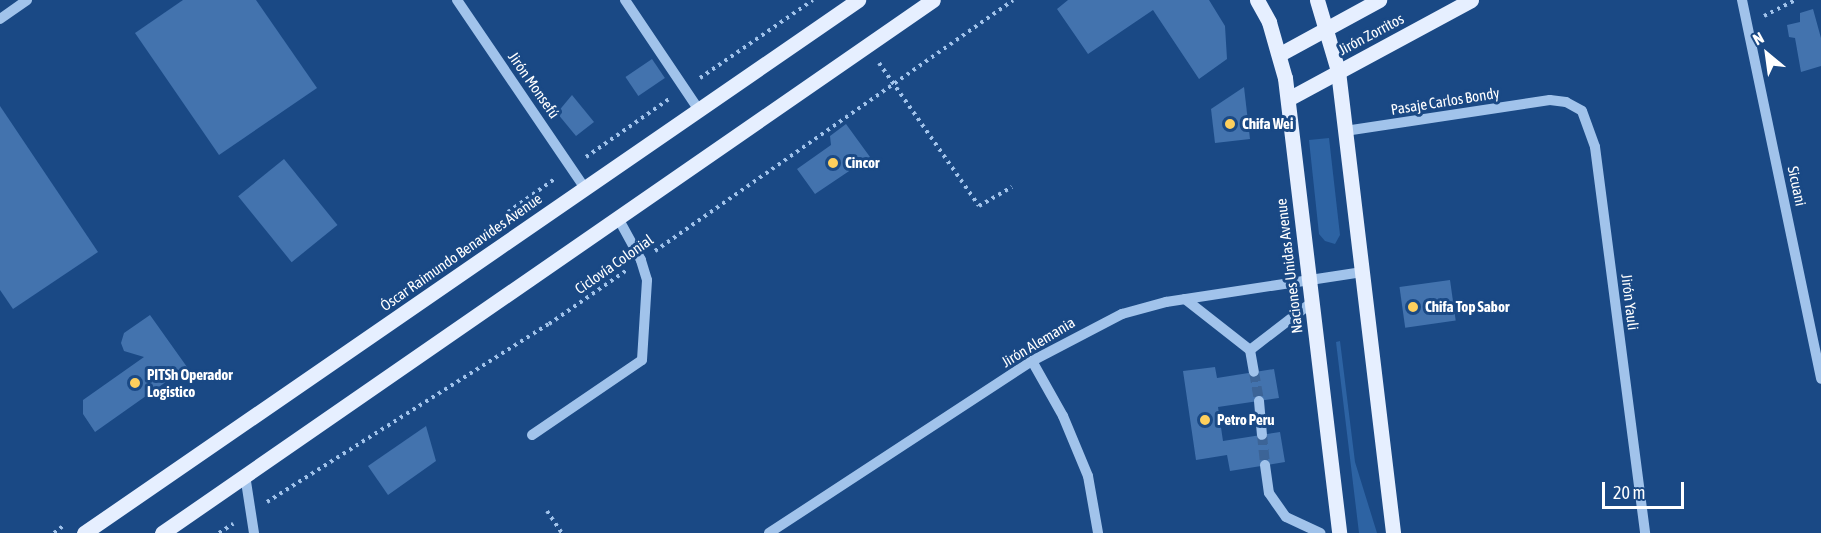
<!DOCTYPE html>
<meta charset="utf-8">
<style>
body{margin:0}
#map{position:relative;width:1821px;height:533px;overflow:hidden;background:#1a4985;font-family:"Asap Condensed",sans-serif}
div>[style]{position:absolute}
[style*='--x']{left:calc(var(--x)*1px);top:calc(var(--y)*1px);width:calc(var(--w)*1px);rotate:calc(var(--a)*1deg)}
.green>*{inset:0;background:#2d63a3}
.building>*{inset:0;background:#4373ae;transform-origin:0 0}
.minor-tunnel>*{height:10px;margin-top:-5px;transform-origin:0;background:repeating-linear-gradient(90deg,#3c6497 0 10px,transparent 0 15px)}
.path>*{height:4px;margin-top:-2px;transform-origin:0;background:repeating-linear-gradient(90deg,#a1c3eb 0 3px,transparent 0 7.5px)}
.minor>*{height:10px;margin:-5px;padding:0 5px;transform-origin:5px;border-radius:5px;background:#a1c3eb}
.major>*{height:15px;margin:-7.5px;padding:0 7.5px;transform-origin:7.5px;border-radius:7.5px;background:#e6efff}
.dots>*{width:16px;height:16px;translate:-50% -50%;box-sizing:border-box;border:3px solid #1a4985;border-radius:50%}
span{translate:-50% -50%;white-space:nowrap;text-align:center;line-height:1.15;-webkit-text-stroke:6px #1a4985;paint-order:stroke}
.street-label{font-size:15px;color:#fff}
.poi-label{font-size:15px;color:#fff;font-weight:700}
.left{translate:0 -50%;text-align:left}
.north{position:absolute;left:1737px;top:24px;width:60px;height:60px;-webkit-text-stroke:4px #1a4985;paint-order:stroke;rotate:331deg;font-size:16px;font-weight:700;line-height:24px;text-align:center;color:#fff}
.north::after{content:'';display:block;margin:auto;width:21px;height:27px;background:#fff;clip-path:polygon(50% 0,100% 100%,50% 72%,0 100%)}
.scale{position:absolute;left:1602px;top:482px;width:82px;height:27px;box-sizing:border-box;border:3px solid #fff;border-top:0;padding-left:8px;font-size:18px;line-height:21px;white-space:nowrap;color:#fff;-webkit-text-stroke:4px #1a4985;paint-order:stroke}
</style>
<div id="map">
<div class="green">
<div style="clip-path:polygon(1329px 138px,1340px 235px,1335px 244px,1325px 241px,1319px 234px,1309px 140px)"></div>
<div style="clip-path:polygon(1340px 341px,1355px 462px,1377px 533px,1359px 533px,1336px 342px)"></div>
</div>
<div class="building">
<div style="clip-path:polygon(183px 0,256px 0,317px 88px,219px 155px,135px 33px)"></div>
<div style="clip-path:polygon(1068px 0,1209px 0,1225px 26px,1227px 59px,1199px 79px,1153px 10px,1088px 54px,1057px 9px)"></div>
<div style="clip-path:polygon(1813px 9px,1821px 38px,1821px 66px,1801px 72px,1795px 38px,1789px 37px,1787px 25px,1800px 22px,1800px 13px)"></div>
<div style="left:652px;top:59px;width:23px;height:32px;rotate:56deg"></div>
<div style="clip-path:polygon(1244px 87px,1250px 139px,1215px 143px,1211px 109px)"></div>
<div style="clip-path:polygon(572px 95px,594px 122px,576px 136px,557px 113px)"></div>
<div style="clip-path:polygon(0 106px,98px 252px,13px 309px,0 290px)"></div>
<div style="clip-path:polygon(846px 124px,870px 157px,815px 194px,797px 169px,831px 145px,830px 136px)"></div>
<div style="left:284px;top:159px;width:85px;height:59px;rotate:51deg"></div>
<div style="left:1450px;top:280px;width:41px;height:51px;rotate:82deg"></div>
<div style="clip-path:polygon(150px 315px,187px 367px,95px 432px,83px 414px,83px 400px,144px 357px,124px 351px,121px 343px,124px 333px)"></div>
<div style="clip-path:polygon(1215px 367px,1217px 378px,1274px 369px,1279px 398px,1218px 407px,1223px 441px,1280px 432px,1285px 462px,1230px 471px,1227px 455px,1196px 460px,1183px 371px)"></div>
<div style="clip-path:polygon(426px 426px,436px 461px,388px 495px,368px 466px)"></div>
</div>
<div class="minor-tunnel">
<div style="--x:1254;--y:372;--w:29;--a:80"></div>
<div style="--x:1262;--y:435;--w:30;--a:84"></div>
</div>
<div class="path">
<div style="--x:1764;--y:16;--w:35;--a:-27"></div>
<div style="--x:879;--y:63;--w:174;--a:55"></div>
<div style="--x:979;--y:206;--w:38;--a:-30"></div>
<div style="--x:700;--y:78;--w:137;--a:-34.6"></div>
<div style="--x:586;--y:157;--w:101;--a:-34.9"></div>
<div style="--x:508;--y:212;--w:59;--a:-35.3"></div>
<div style="--x:655;--y:251;--w:437;--a:-35"></div>
<div style="--x:267;--y:502;--w:333;--a:-32.3"></div>
<div style="--x:549;--y:324;--w:95;--a:-34.7"></div>
<div style="--x:547;--y:511;--w:27;--a:56"></div>
<div style="--x:54;--y:533;--w:11;--a:-38"></div>
<div style="--x:219;--y:533;--w:17;--a:-33"></div>
</div>
<div class="minor">
<div style="--x:457;--y:0;--w:227;--a:55.8"></div>
<div style="--x:625;--y:0;--w:133;--a:56.1"></div>
<div style="--x:1742;--y:0;--w:387;--a:78.2"></div>
<div style="--x:0;--y:19;--w:33;--a:-35"></div>
<div style="--x:1345;--y:131;--w:207;--a:-8.6"></div>
<div style="--x:1550;--y:100;--w:16;--a:7"></div>
<div style="--x:1566;--y:102;--w:18;--a:29"></div>
<div style="--x:1582;--y:111;--w:38;--a:70"></div>
<div style="--x:1595;--y:147;--w:389;--a:82.6"></div>
<div style="--x:1185;--y:299;--w:83;--a:38.1"></div>
<div style="--x:1250;--y:350;--w:22;--a:80"></div>
<div style="--x:1250;--y:350;--w:77;--a:-37.6"></div>
<div style="--x:1032;--y:361;--w:63;--a:60.6"></div>
<div style="--x:1063;--y:416;--w:65;--a:67.4"></div>
<div style="--x:1088;--y:476;--w:58;--a:80"></div>
<div style="--x:1259;--y:401;--w:34;--a:85"></div>
<div style="--x:532;--y:435;--w:133;--a:-34.3"></div>
<div style="--x:642;--y:360;--w:80;--a:-86.4"></div>
<div style="--x:647;--y:280;--w:21;--a:-107"></div>
<div style="--x:641;--y:260;--w:48;--a:-118.7"></div>
<div style="--x:1265;--y:465;--w:28;--a:82"></div>
<div style="--x:1269;--y:493;--w:29;--a:55"></div>
<div style="--x:1286;--y:517;--w:38;--a:25"></div>
<div style="--x:245;--y:475;--w:59;--a:81.2"></div>
<div style="--x:769;--y:533;--w:314;--a:-33.2"></div>
<div style="--x:1032;--y:361;--w:102;--a:-27.6"></div>
<div style="--x:1122;--y:314;--w:46;--a:-15.3"></div>
<div style="--x:1166;--y:302;--w:197;--a:-8.7"></div>
</div>
<div class="major">
<div style="--x:1257;--y:0;--w:25;--a:61"></div>
<div style="--x:1269;--y:22;--w:58;--a:74.1"></div>
<div style="--x:1285;--y:78;--w:458;--a:83.2"></div>
<div style="--x:1317;--y:0;--w:74;--a:73.5"></div>
<div style="--x:1338;--y:71;--w:465;--a:83.2"></div>
<div style="--x:1280;--y:54;--w:113;--a:-28.6"></div>
<div style="--x:1288;--y:99;--w:208;--a:-28.4"></div>
<div style="--x:84;--y:533;--w:940;--a:-34.55"></div>
<div style="--x:162;--y:533;--w:937;--a:-34.66"></div>
</div>
<div class="dots">
<div style="left:1230px;top:124px;background:#fdcf5d"></div>
<div style="left:833px;top:163px;background:#fdcf5d"></div>
<div style="left:1413px;top:307px;background:#fdcf5d"></div>
<div style="left:135px;top:383px;background:#fdcf5d"></div>
<div style="left:1205px;top:420px;background:#fdcf5d"></div>
</div>
<div class="street-label">
<span style="left:1371px;top:34px;rotate:-28deg">Jirón Zorritos</span>
<span style="left:534px;top:85px;rotate:55deg">Jirón Monsefú</span>
<span style="left:1445px;top:101px;rotate:-9deg">Pasaje Carlos Bondy</span>
<span style="left:1797px;top:186px;rotate:78deg">Sicuani</span>
<span style="left:461px;top:252px;rotate:-35deg">Óscar Raimundo Benavides Avenue</span>
<span style="left:614px;top:264px;rotate:-35deg">Ciclovía Colonial</span>
<span style="left:1289px;top:266px;rotate:-97deg">Naciones Unidas Avenue</span>
<span style="left:1630px;top:302px;rotate:83deg">Jirón Yauli</span>
<span style="left:1038px;top:342px;rotate:-31deg">Jirón Alemania</span>
</div>
<div class="poi-label">
<span class="left" style="left:1242px;top:124px">Chifa Wei</span>
<span class="left" style="left:845px;top:163px">Cincor</span>
<span class="left" style="left:1425px;top:307px">Chifa Top Sabor</span>
<span class="left" style="left:147px;top:383px">PITSh Operador<br>Logistico</span>
<span class="left" style="left:1217px;top:420px">Petro Peru</span>
</div>
<div class="north">N</div>
<div class="scale">20 m</div>
</div>
